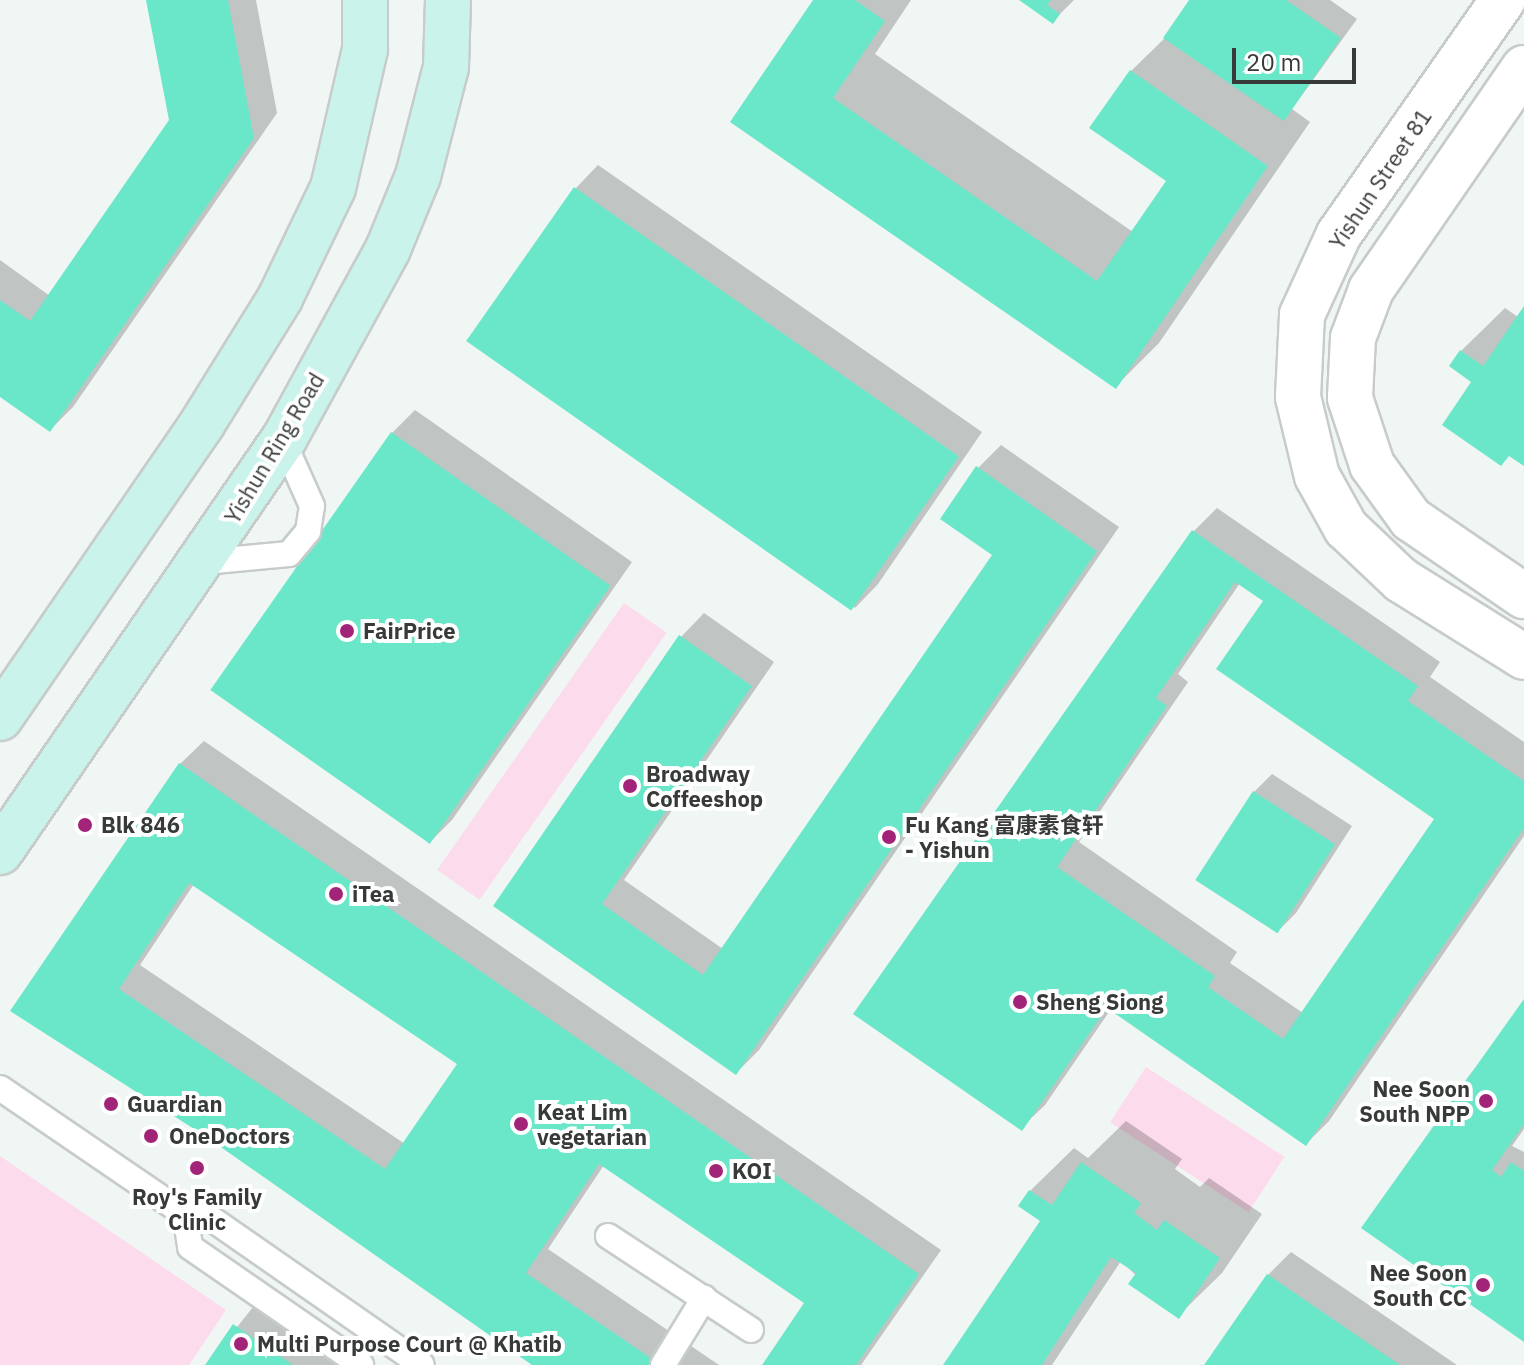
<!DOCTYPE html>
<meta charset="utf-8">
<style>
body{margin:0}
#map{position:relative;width:1524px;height:1365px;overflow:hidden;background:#f0f6f4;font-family:"IBM Plex Sans","Noto Sans SC",sans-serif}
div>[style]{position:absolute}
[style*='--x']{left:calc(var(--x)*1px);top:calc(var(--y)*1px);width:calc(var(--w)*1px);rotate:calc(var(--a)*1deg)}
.green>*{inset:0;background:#fcdbec;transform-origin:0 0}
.shadow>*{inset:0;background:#0003}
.building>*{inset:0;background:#6ae7c8;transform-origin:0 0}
.roads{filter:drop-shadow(2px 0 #c7ccca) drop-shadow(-2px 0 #c7ccca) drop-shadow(0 2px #c7ccca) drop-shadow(0 -2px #c7ccca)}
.lane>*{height:24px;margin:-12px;padding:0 12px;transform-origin:12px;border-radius:12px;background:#fff}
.street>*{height:44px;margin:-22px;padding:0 22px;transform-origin:22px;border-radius:22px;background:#fff}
.secondary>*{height:44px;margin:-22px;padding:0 22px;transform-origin:22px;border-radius:22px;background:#caf4eb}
.dots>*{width:22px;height:22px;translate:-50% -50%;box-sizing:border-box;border:4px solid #fff;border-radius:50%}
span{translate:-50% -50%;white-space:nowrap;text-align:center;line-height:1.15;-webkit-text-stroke:8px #fff;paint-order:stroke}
.street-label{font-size:22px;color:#383a3a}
.poi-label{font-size:22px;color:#383a3a;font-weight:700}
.left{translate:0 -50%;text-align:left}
.right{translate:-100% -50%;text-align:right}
.scale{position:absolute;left:1232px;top:48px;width:124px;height:36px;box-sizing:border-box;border:4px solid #383a3a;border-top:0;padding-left:10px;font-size:24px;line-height:28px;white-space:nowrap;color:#383a3a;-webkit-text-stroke:6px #fff;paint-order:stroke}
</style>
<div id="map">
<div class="green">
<div style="left:624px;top:603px;width:52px;height:326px;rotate:35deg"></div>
<div style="left:1146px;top:1067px;width:165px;height:66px;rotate:33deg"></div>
<div style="clip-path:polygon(0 1156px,226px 1310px,189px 1365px,0 1365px)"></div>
</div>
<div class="shadow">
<div style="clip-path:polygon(148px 0,256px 0,277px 113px,73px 407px,50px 430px,0 395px,0 260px,50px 296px,171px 120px)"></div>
<div style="clip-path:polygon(815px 0,911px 0,875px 54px,1133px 232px,1168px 180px,1131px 71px,1167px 36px,1191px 0,1330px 0,1357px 19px,1292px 109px,1310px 122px,1159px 343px,1116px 386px,733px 121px)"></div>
<div style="clip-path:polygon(1022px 0,1074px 0,1053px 21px)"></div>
<div style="clip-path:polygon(598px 165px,982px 432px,878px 584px,855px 608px,575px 189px)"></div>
<div style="clip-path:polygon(1505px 308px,1518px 317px,1524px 309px,1524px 463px,1461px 351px)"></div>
<div style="clip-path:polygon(415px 410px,632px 562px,452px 820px,428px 844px,392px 433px)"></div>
<div style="clip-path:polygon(1001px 445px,1119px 527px,759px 1050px,736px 1073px,496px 905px,681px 637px,704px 613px,774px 662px,624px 880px,723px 949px,995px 555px,978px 468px)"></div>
<div style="clip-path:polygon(evenodd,1217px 508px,1440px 662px,1430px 677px,1524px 742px,1524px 836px,1329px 1121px,1306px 1144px,1111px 1009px,1045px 1105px,1021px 1128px,856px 1014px,1194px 531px,1217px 508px,1240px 583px,1266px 601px,1436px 819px,1303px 1013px,1230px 963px,1237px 952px,1079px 842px,1188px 682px,1178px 674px,1240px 583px)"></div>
<div style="clip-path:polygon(evenodd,204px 741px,941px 1250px,861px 1365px,764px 1365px,806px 1303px,604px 1165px,548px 1249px,719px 1365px,538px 1365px,206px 1135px,12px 1010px,180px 764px,204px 741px,194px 884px,459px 1064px,405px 1144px,140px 965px,194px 884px)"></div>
<div style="clip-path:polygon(1272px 774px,1352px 826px,1296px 913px,1278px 931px,1254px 792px)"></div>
<div style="clip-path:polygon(1524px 1007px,1524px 1129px,1512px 1146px,1524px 1152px,1524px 1340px,1364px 1227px,1468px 1077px)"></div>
<div style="clip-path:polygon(1126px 1121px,1182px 1159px,1175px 1169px,1200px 1187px,1209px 1178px,1262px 1214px,1222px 1273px,1178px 1316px,1121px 1261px,1052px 1365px,945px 1365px,1043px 1221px,1020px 1205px,1030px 1191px,1074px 1148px,1088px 1158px)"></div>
<div style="clip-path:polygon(1291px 1252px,1457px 1365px,1207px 1365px,1268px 1275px)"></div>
<div style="clip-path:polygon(257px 1302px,351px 1365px,207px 1365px)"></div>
</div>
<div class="building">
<div style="clip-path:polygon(146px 0,228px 0,254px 138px,50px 432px,0 397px,0 300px,30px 321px,169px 120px)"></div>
<div style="clip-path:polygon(813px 0,855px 0,885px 21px,833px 98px,1097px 281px,1166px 181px,1089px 128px,1130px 70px,1268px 166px,1116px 389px,730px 122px)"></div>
<div style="clip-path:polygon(1019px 0,1051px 0,1047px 5px,1060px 14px,1053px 24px)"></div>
<div style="clip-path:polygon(1189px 0,1286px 0,1341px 38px,1284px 121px,1163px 38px)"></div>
<div style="left:574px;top:187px;width:470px;height:188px;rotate:35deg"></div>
<div style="clip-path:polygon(1524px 306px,1524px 466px,1509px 456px,1501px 466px,1442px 425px,1471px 382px,1449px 366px,1460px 350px,1483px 366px)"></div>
<div style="left:391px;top:432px;width:268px;height:315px;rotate:35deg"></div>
<div style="clip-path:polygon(976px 466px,1097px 551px,736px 1075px,493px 906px,679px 635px,752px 686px,602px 904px,703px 975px,992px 555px,940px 519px)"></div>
<div style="clip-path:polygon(evenodd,1192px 530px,1418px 686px,1408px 701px,1524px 781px,1524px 828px,1306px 1146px,1107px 1008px,1022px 1131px,853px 1014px,1192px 530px,1235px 582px,1263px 601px,1216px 669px,1434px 819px,1283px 1039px,1208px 987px,1215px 976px,1057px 867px,1167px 706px,1156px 698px,1235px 582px)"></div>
<div style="clip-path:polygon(evenodd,179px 763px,919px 1274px,856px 1365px,762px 1365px,804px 1303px,599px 1164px,526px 1273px,661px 1365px,532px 1365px,205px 1136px,10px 1011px,179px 763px,189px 883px,457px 1064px,385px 1169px,119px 989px,189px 883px)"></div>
<div style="left:1253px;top:791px;width:98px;height:106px;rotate:33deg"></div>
<div style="clip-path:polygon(1524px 999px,1524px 1124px,1492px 1170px,1501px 1177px,1511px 1162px,1524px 1171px,1524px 1342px,1361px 1228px)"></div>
<div style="clip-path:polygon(1081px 1162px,1141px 1203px,1134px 1213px,1157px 1230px,1164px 1220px,1220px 1258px,1179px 1319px,1128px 1284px,1136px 1273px,1111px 1257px,1042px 1365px,943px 1365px,1040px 1221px,1018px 1206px,1029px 1190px,1052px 1205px)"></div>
<div style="clip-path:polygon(1267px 1274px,1400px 1365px,1204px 1365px)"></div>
<div style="clip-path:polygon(233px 1324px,293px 1365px,205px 1365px)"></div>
</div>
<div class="roads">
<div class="lane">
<div style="--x:204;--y:562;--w:85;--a:-5.4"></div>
<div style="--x:289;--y:554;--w:30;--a:-50"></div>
<div style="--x:308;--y:531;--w:25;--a:-81"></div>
<div style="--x:312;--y:506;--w:71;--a:-114"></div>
<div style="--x:0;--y:1088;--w:224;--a:34.3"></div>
<div style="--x:185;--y:1214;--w:24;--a:7"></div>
<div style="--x:209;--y:1217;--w:259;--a:34.8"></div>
<div style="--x:185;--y:1214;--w:33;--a:81"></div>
<div style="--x:190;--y:1247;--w:208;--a:34.6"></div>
<div style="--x:608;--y:1236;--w:171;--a:33.3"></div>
<div style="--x:663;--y:1365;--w:79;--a:-58.5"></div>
</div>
<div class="street">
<div style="--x:1503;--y:0;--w:286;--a:125"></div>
<div style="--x:1339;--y:234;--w:89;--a:114.6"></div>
<div style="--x:1302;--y:315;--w:82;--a:92.8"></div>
<div style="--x:1298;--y:397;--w:81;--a:76.5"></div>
<div style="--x:1317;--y:476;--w:60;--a:60.9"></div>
<div style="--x:1346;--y:528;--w:76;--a:43.4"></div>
<div style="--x:1401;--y:580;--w:145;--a:32"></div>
<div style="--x:1524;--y:68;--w:270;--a:124.6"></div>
<div style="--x:1371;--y:290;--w:51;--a:110.6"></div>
<div style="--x:1353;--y:338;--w:60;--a:92.9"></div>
<div style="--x:1350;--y:398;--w:71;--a:71.8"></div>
<div style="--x:1372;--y:465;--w:67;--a:54.2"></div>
<div style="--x:1411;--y:519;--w:137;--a:34.3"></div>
</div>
<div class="secondary">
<div style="--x:0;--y:718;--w:357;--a:-55.5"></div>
<div style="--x:202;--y:424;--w:148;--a:-58.2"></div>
<div style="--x:280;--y:298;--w:122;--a:-64.3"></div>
<div style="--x:333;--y:188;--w:143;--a:-77"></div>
<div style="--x:365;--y:49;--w:49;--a:-90"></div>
<div style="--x:0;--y:852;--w:499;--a:-55.5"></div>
<div style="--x:283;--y:441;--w:219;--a:-61.3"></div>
<div style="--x:388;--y:249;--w:79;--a:-67.7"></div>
<div style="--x:418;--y:176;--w:113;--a:-75.6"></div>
<div style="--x:446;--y:67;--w:67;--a:-88.3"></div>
</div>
</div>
<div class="dots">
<div style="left:347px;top:631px;background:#a22478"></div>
<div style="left:630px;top:786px;background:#a22478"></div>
<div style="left:85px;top:825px;background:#a22478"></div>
<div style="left:889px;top:837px;background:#a22478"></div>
<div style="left:336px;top:894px;background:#a22478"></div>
<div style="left:1020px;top:1002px;background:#a22478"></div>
<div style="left:1486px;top:1101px;background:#a22478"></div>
<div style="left:111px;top:1104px;background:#a22478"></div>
<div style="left:521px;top:1124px;background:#a22478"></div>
<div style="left:151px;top:1136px;background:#a22478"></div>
<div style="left:197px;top:1168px;background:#a22478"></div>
<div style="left:716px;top:1171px;background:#a22478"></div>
<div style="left:1483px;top:1285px;background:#a22478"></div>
<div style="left:241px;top:1344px;background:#a22478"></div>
</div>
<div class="street-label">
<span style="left:1380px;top:179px;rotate:-56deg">Yishun Street 81</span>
<span style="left:274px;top:448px;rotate:-59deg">Yishun Ring Road</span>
</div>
<div class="poi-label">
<span class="left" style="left:363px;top:631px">FairPrice</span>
<span class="left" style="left:646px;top:786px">Broadway<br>Coffeeshop</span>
<span class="left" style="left:905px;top:837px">Fu Kang 富康素食轩<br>- Yishun</span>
<span class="left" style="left:101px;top:825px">Blk 846</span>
<span class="left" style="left:352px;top:894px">iTea</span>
<span class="left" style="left:1036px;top:1002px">Sheng Siong</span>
<span class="right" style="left:1470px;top:1101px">Nee Soon<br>South NPP</span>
<span class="left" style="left:127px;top:1104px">Guardian</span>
<span class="left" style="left:537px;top:1124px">Keat Lim<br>vegetarian</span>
<span class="left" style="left:169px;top:1136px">OneDoctors</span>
<span class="left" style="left:732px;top:1171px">KOI</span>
<span style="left:197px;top:1209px">Roy's Family<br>Clinic</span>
<span class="right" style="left:1467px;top:1285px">Nee Soon<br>South CC</span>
<span class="left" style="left:257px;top:1344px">Multi Purpose Court @ Khatib</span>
</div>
<div class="scale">20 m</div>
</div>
